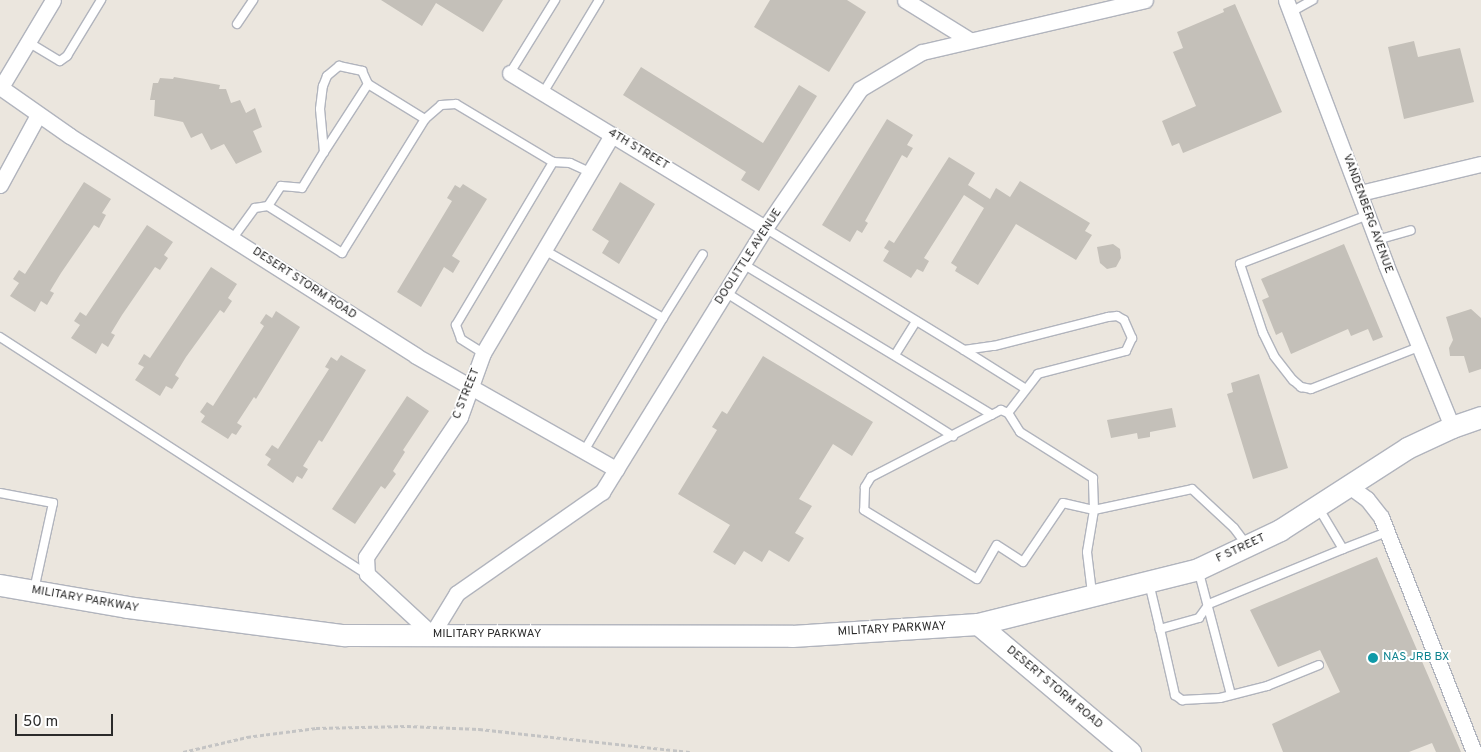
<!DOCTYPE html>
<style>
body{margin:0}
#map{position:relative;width:1481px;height:752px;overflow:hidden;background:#ebe6de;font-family:Overpass,sans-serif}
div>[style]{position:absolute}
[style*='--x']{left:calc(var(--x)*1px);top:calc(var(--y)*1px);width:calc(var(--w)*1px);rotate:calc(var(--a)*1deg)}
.building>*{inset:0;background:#c4c0b9}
.path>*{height:2.5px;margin-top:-1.25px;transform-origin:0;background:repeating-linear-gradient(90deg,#c4c4c4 0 4px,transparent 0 6.5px)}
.roads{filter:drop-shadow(1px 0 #b1b4bd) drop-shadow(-1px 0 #b1b4bd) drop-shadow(0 1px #b1b4bd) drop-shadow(0 -1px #b1b4bd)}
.lane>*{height:8px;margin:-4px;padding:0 4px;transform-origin:4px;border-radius:4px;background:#fff}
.street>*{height:15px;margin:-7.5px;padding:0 7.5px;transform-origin:7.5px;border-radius:7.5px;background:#fff}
.secondary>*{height:21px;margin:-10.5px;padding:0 10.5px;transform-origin:10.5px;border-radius:10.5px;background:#fff}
.dots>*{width:14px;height:14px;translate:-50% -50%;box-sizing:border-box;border:2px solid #fff;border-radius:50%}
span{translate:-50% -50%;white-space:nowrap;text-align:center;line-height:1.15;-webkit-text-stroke:4px #fff;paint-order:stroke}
.street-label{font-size:12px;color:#2b2b2b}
.culture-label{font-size:12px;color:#0d838f}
.left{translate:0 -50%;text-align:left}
.scale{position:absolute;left:15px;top:714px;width:98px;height:22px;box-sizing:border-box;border:2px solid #2b2b2b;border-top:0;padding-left:6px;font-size:15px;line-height:18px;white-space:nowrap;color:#2b2b2b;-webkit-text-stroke:4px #fff;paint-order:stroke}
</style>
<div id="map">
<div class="building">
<div style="clip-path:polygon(381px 0,503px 0,483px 32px,436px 3px,422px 26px)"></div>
<div style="clip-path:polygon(770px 0,847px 0,866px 12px,829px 72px,754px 27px)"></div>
<div style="clip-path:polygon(1235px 4px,1282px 112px,1183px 153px,1179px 143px,1172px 146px,1162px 121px,1196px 106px,1173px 52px,1183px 48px,1177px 32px,1224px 12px,1223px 9px)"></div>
<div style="clip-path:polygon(1414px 41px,1418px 57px,1460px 48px,1474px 102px,1404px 119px,1388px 47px)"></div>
<div style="clip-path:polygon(641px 67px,763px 143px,799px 85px,817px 96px,759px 191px,741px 180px,746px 172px,623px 95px)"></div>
<div style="clip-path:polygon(174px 77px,220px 85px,219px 89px,226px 89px,231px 103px,240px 100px,246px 113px,255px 108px,262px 127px,253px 131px,262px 152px,236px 164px,224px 144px,211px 150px,202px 133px,191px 138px,183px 122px,154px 116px,155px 100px,150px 100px,153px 83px,158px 83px,160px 78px,173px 79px)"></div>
<div style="clip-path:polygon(887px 119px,913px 135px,907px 145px,913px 148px,907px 158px,902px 155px,865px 221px,868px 223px,862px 233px,857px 230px,850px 242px,822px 225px)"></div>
<div style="clip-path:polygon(949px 157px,975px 173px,968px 185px,990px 199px,996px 188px,1010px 197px,1020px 181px,1090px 223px,1085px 231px,1092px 235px,1076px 260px,1016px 224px,978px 285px,955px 271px,957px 267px,951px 263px,984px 208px,964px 195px,924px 258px,929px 261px,923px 272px,917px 269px,911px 278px,883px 261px,889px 251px,884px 248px,889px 240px,894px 243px)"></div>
<div style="clip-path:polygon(84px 182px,111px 199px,102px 213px,106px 215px,99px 228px,94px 225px,61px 273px,50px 291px,54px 293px,47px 305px,41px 301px,35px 312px,10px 296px,19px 283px,13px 279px,19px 270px,25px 274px)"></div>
<div style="clip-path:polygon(620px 182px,655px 204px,619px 264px,602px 253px,609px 241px,592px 230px)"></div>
<div style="clip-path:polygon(463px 184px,487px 199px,452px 256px,460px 261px,453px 273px,444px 267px,421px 307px,397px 292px,452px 201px,447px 198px,455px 185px,460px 188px)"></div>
<div style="clip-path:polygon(147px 225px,173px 242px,164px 255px,168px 258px,160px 270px,155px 267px,122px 315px,111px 333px,115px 335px,108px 347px,102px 343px,96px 354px,71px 338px,80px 325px,74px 321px,80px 312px,86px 316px)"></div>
<div style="clip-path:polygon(1113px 244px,1120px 249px,1121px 258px,1116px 267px,1107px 269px,1100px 263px,1097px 247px)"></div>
<div style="clip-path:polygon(1344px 244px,1383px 337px,1373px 341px,1368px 329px,1351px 336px,1348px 329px,1291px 354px,1282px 332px,1276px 335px,1262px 300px,1269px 297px,1261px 279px)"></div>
<div style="clip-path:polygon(211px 267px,237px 284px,228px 298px,232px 301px,224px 313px,220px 310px,186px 357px,175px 375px,179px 378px,172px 389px,166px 386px,160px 396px,135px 380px,144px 367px,138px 364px,144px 354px,150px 358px)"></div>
<div style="clip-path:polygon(1471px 309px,1481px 318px,1481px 369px,1469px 373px,1464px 356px,1450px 356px,1449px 348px,1453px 340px,1446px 317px)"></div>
<div style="clip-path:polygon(276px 311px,300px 327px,256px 399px,254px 397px,237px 423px,242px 426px,236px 435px,232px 433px,228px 439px,201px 422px,205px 416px,200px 412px,207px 402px,213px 406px,264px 326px,260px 323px,266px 314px,272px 318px)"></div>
<div style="clip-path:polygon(341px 355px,366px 370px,322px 442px,319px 440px,303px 466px,308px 469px,302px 479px,297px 476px,293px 483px,267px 465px,271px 459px,265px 455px,272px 445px,278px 449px,329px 369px,325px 367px,331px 357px,337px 361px)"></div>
<div style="clip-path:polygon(763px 356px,873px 422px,852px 456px,833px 444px,799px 499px,812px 506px,795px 533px,804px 538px,789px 562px,769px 550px,762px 562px,744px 551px,735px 565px,713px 552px,730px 525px,678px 494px,717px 430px,712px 427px,722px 411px,727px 414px)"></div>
<div style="clip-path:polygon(1259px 374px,1288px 468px,1253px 479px,1227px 394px,1233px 392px,1231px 383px)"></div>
<div style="clip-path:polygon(407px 396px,429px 411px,403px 450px,405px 452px,393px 471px,396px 474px,385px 489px,381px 486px,355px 524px,332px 509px)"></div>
<div style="clip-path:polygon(1172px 408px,1176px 427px,1150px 432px,1150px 437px,1138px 439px,1137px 433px,1111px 438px,1107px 420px)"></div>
<div style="clip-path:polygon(1377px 557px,1461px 752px,1436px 752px,1432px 743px,1409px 752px,1283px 752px,1272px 724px,1340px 692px,1320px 650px,1278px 667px,1250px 610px)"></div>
</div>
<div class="path">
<div style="--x:183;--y:752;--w:66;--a:-13.2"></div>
<div style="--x:247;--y:737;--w:70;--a:-7.4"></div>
<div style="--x:316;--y:728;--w:91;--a:-1.3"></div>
<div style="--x:407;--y:726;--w:72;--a:2.4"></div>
<div style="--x:479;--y:729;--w:212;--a:6.2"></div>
</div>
<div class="roads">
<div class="lane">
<div style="--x:1291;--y:12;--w:25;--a:-29"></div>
<div style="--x:237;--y:24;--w:29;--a:-56"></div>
<div style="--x:28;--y:42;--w:37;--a:31"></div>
<div style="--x:60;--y:61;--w:9;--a:-36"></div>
<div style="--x:67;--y:56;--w:66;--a:-58.7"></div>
<div style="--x:510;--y:73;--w:86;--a:-58.3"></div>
<div style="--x:543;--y:93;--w:109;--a:-58.9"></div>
<div style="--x:324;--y:152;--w:81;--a:-57.1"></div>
<div style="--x:268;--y:206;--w:24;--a:-57"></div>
<div style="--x:281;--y:186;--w:21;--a:5"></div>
<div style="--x:302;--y:188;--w:42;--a:-58.6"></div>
<div style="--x:324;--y:152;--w:43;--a:-95.3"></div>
<div style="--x:320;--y:109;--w:23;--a:-83"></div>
<div style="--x:323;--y:86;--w:11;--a:-68"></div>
<div style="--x:327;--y:76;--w:16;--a:-40"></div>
<div style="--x:339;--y:66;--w:24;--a:12"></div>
<div style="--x:362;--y:71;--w:14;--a:65"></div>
<div style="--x:368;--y:84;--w:67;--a:31.6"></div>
<div style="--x:1368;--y:215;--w:137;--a:159.1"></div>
<div style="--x:1240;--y:264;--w:73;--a:71.6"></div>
<div style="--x:1263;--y:333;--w:25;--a:64"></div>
<div style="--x:1274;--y:356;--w:31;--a:52"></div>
<div style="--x:1293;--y:380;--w:11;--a:41"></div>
<div style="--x:1301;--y:387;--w:10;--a:11"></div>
<div style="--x:1311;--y:389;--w:116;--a:-21.3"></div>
<div style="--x:765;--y:228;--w:233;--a:31.5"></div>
<div style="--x:964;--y:350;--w:30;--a:-8"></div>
<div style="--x:994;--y:346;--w:118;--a:-14.3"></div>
<div style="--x:1108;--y:317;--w:9;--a:-6"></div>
<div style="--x:1117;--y:316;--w:8;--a:30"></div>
<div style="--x:1124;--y:320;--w:20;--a:66"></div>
<div style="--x:1132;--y:338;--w:14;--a:115"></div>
<div style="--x:1126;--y:351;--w:91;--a:165.4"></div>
<div style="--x:1038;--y:374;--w:49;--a:127.6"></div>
<div style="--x:233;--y:238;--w:37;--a:-54"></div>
<div style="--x:255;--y:208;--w:13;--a:-9"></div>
<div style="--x:268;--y:206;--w:88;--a:32.4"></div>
<div style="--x:342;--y:253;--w:158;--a:-58.2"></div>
<div style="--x:425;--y:119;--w:21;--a:-41"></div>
<div style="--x:441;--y:105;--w:15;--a:-4"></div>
<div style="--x:456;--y:104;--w:113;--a:30.9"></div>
<div style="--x:553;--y:162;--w:17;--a:3"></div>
<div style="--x:570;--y:163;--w:23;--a:25"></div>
<div style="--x:1377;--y:240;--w:35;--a:-16"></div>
<div style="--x:546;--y:251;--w:135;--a:29.8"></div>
<div style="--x:663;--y:318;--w:155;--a:120.7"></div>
<div style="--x:743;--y:264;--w:291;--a:31.2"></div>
<div style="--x:725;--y:292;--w:270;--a:32.3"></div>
<div style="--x:663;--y:318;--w:75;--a:-58"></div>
<div style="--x:0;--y:337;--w:437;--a:32.9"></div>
<div style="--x:964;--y:350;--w:73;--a:32.2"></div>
<div style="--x:483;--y:353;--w:26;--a:-148"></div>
<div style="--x:461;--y:339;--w:15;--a:-110"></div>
<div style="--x:456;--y:325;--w:190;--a:-59.2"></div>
<div style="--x:895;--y:355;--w:40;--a:-58"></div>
<div style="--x:0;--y:493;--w:54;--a:10.7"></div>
<div style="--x:53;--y:503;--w:89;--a:102.3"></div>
<div style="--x:1318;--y:507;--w:49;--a:59.2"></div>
<div style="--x:1343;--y:549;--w:145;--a:157.7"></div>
<div style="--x:1209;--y:604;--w:17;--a:126"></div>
<div style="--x:1199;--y:618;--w:41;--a:164.2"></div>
<div style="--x:1160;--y:629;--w:68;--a:77.2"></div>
<div style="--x:1175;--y:695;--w:9;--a:36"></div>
<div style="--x:1182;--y:700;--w:38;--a:-3"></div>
<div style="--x:1220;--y:698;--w:49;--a:-14.3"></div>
<div style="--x:1267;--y:686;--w:56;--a:-22"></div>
<div style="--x:1343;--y:549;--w:47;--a:-21.1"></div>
<div style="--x:1198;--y:569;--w:130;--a:75.3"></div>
<div style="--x:1149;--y:583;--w:47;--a:76.6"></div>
<div style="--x:1092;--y:593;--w:41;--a:-97"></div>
<div style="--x:1087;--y:552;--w:43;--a:-80.5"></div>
<div style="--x:1094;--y:510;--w:32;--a:-92"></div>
<div style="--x:1093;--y:478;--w:86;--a:-147.8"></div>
<div style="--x:1020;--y:432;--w:22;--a:-122"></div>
<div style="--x:1008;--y:413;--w:8;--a:-157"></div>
<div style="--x:1001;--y:410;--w:146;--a:152.7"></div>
<div style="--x:871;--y:477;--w:12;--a:121"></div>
<div style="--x:865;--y:487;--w:23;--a:92"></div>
<div style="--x:864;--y:510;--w:132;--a:31.4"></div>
<div style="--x:977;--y:579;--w:39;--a:-60"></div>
<div style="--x:997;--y:545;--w:31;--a:33"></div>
<div style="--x:1023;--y:562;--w:71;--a:-55.9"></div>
<div style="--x:1063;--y:503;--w:32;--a:13"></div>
<div style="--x:1094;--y:510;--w:100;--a:-12.1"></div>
<div style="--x:1192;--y:489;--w:57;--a:42.9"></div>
<div style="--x:1234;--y:528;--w:20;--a:53"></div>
</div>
<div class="street">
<div style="--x:905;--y:0;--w:74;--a:31.8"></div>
<div style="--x:1286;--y:0;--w:283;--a:69.3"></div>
<div style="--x:1386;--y:265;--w:175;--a:67.8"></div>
<div style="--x:510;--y:73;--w:298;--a:31.3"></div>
<div style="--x:0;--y:87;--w:85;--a:35"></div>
<div style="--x:70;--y:136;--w:410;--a:32.4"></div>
<div style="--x:416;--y:356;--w:230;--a:29.5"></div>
<div style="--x:1;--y:87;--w:101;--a:-59.1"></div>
<div style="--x:612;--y:135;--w:253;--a:120.6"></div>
<div style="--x:483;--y:353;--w:68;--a:109.8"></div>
<div style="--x:460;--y:417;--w:169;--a:123.9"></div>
<div style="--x:366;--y:557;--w:17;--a:87"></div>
<div style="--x:367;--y:574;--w:88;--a:42.7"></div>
<div style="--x:432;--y:634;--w:48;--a:-58.6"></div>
<div style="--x:457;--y:593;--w:177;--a:-34.9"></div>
<div style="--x:602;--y:492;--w:310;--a:-58.3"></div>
<div style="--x:765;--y:228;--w:168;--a:-55.6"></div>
<div style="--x:860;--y:89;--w:72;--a:-30.8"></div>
<div style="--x:922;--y:52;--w:229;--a:-13.1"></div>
<div style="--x:0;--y:185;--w:80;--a:-61.5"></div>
<div style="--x:1360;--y:193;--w:124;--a:-13.5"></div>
<div style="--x:1349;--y:486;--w:22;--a:36"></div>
<div style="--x:1367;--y:499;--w:23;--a:52"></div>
<div style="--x:1381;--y:517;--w:253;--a:68.4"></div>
</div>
<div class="secondary">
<div style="--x:0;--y:585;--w:129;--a:9.8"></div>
<div style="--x:127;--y:607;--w:219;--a:7.4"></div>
<div style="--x:344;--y:635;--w:448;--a:0.1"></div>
<div style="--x:792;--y:636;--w:186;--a:-3.7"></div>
<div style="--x:978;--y:624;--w:227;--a:-14"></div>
<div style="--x:1198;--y:569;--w:91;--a:-25.4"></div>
<div style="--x:1280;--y:530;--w:151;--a:-32.8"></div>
<div style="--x:1407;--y:448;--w:50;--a:-25"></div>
<div style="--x:1452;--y:427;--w:31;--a:-19"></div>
<div style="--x:978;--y:624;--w:199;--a:40.1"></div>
</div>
</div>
<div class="dots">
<div style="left:1373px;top:658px;background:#0f9aa8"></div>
</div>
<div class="street-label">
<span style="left:638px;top:150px;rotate:31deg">4TH STREET</span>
<span style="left:1367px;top:214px;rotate:70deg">VANDENBERG AVENUE</span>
<span style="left:749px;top:257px;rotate:-57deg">DOOLITTLE AVENUE</span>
<span style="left:304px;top:284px;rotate:33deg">DESERT STORM ROAD</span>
<span style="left:467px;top:394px;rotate:-68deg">C STREET</span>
<span style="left:1241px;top:549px;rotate:-25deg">F STREET</span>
<span style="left:85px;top:600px;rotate:10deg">MILITARY PARKWAY</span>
<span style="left:892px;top:630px;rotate:-3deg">MILITARY PARKWAY</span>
<span style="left:487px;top:635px">MILITARY PARKWAY</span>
<span style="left:1054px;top:688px;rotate:40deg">DESERT STORM ROAD</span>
</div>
<div class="culture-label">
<span class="left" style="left:1383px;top:658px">NAS JRB BX</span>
</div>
<div class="scale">50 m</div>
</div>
